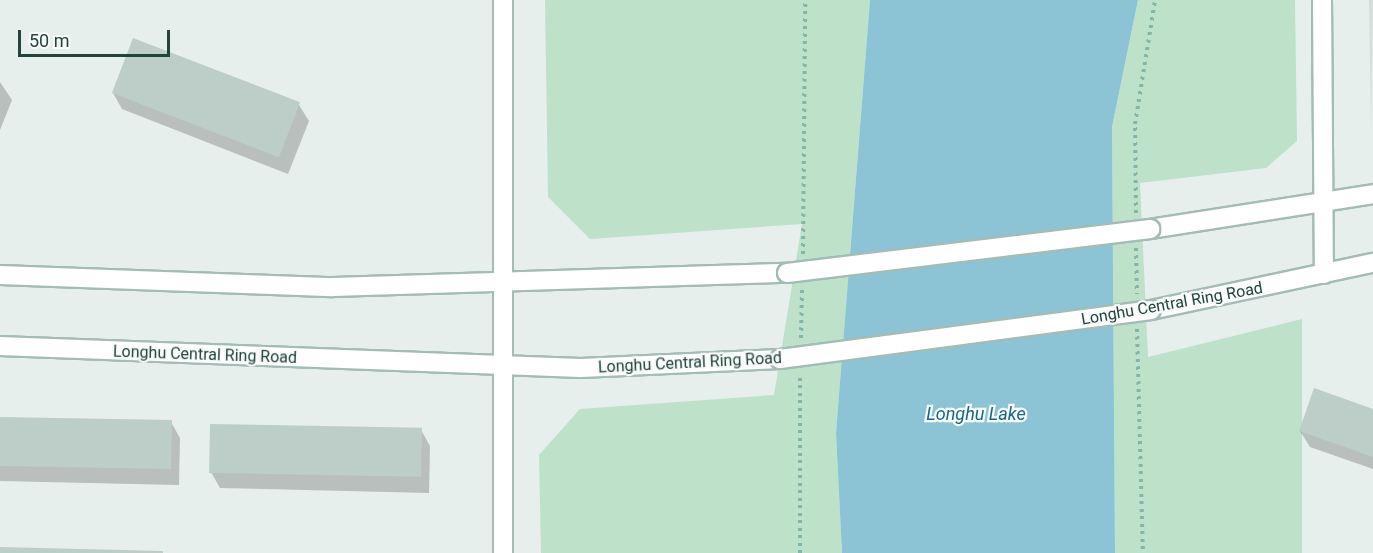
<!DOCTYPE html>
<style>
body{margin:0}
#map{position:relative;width:1373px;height:553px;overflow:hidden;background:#e6efec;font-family:Roboto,sans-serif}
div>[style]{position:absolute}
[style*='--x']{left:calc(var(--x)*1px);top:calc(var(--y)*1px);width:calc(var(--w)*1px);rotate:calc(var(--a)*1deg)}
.built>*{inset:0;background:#d4dfdb}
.green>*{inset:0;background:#bee1ca}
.water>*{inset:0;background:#8cc4d6}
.shadow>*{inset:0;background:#0003}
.building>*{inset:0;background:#bdcdc8;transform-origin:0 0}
.path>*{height:4px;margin-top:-2px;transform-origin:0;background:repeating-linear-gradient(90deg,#85b4a9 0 3px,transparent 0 7.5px)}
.roads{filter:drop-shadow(2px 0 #a3bcb5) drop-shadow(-2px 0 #a3bcb5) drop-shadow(0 2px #a3bcb5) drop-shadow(0 -2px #a3bcb5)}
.secondary>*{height:18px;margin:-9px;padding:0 9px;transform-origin:9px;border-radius:9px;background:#fff}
.bridges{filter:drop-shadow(2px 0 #a3bcb5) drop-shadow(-2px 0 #a3bcb5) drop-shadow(0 2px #a3bcb5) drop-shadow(0 -2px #a3bcb5)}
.secondary-bridge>*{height:18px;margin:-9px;padding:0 9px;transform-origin:9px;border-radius:9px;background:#fff}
span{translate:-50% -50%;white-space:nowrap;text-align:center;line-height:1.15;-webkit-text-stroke:4.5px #f7fbf9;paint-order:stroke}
.street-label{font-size:16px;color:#23433d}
.water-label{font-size:18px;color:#196883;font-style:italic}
.scale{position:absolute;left:18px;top:30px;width:152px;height:27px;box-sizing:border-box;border:3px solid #23433d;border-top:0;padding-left:8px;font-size:18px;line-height:21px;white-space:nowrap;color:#23433d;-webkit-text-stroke:4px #f7fbf9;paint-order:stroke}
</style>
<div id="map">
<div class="built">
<div style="clip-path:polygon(1369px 0,1373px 0,1371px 131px)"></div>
</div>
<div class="green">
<div style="clip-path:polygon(545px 0,870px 0,836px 433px,842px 553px,541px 553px,539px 455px,580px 409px,774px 395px,802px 224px,590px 239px,548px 197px)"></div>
<div style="clip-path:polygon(1138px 0,1295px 0,1297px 141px,1266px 168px,1140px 183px,1148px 357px,1302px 319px,1302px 553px,1115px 553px,1112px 127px)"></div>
</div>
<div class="water">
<div style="clip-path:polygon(870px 0,1138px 0,1112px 127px,1115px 553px,842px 553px,836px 433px)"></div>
</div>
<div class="shadow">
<div style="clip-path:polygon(0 82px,12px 100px,0 130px)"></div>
<div style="clip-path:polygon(113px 93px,299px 105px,309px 121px,288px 174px,122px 109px)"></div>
<div style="clip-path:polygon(1373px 411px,1373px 469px,1310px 447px,1300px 431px)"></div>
<div style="clip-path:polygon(0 419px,171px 422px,180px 438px,179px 485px,0 481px)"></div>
<div style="clip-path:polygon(421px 430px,430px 446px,429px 493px,220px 488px,211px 472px)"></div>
</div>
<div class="building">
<div style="left:133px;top:38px;width:179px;height:59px;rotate:21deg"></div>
<div style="clip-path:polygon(1314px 388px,1373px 409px,1373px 457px,1299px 431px)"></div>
<div style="left:0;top:417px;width:172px;height:49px;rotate:1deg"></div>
<div style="left:210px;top:424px;width:212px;height:49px;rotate:1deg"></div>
<div style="clip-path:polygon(0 547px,163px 551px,163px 553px,0 553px)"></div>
</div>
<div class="path">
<div style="--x:1136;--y:213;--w:89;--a:-90.6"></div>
<div style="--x:1135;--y:124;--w:126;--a:-80.8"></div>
<div style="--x:1136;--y:248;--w:46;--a:88.8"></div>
<div style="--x:803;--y:254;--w:254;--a:-89.5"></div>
<div style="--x:1137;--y:329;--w:224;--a:88.5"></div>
<div style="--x:801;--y:338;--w:49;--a:-88.8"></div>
<div style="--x:800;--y:553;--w:180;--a:-90"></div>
</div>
<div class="roads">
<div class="secondary">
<div style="--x:1322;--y:0;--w:274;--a:89.6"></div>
<div style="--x:1150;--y:229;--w:226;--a:-8.9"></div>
<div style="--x:0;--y:275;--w:333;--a:2.1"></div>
<div style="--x:333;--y:287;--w:454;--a:-1.8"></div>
<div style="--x:1151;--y:310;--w:227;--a:-12"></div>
<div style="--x:0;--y:346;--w:581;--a:2.17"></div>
<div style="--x:581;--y:368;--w:199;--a:-2.6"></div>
<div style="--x:503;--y:553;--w:553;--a:-90"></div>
</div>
</div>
<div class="bridges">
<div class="secondary-bridge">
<div style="--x:787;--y:273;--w:366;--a:-6.9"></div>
<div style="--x:780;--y:359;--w:374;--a:-7.5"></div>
</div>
</div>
<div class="street-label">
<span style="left:1172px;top:304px;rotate:-10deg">Longhu Central Ring Road</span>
<span style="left:205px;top:355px;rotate:2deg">Longhu Central Ring Road</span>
<span style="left:690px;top:363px;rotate:-3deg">Longhu Central Ring Road</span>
</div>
<div class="water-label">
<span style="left:976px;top:414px">Longhu Lake</span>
</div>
<div class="scale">50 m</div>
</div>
